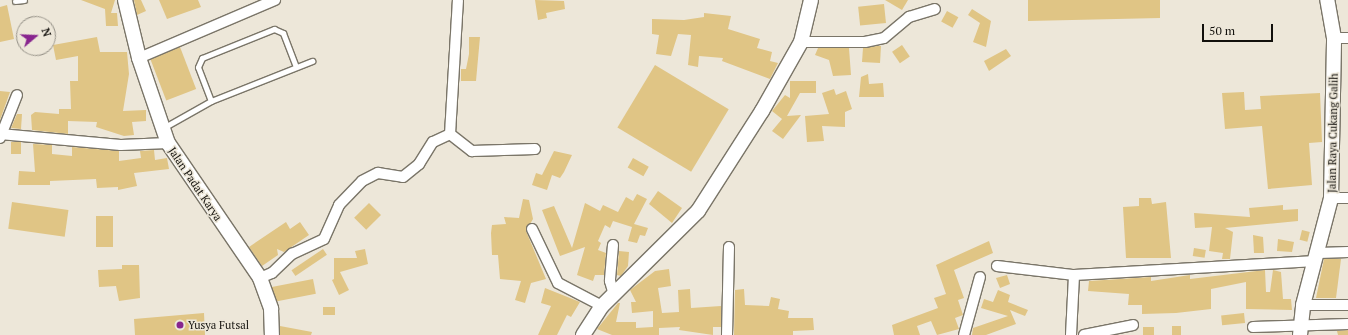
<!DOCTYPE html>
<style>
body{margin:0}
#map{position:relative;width:1348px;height:335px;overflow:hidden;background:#ede7d9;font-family:"PT Serif",serif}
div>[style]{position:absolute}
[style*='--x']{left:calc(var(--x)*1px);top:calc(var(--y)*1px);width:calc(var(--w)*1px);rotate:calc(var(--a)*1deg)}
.building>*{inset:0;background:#e0c585;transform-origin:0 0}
.roads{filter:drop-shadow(1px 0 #7a7568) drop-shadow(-1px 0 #7a7568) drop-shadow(0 1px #7a7568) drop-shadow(0 -1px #7a7568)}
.lane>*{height:5px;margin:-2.5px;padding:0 2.5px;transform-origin:2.5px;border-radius:2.5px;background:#fff}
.street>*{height:10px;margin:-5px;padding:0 5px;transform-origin:5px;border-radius:5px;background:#fff}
.secondary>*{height:14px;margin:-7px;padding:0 7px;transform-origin:7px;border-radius:7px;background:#fff}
.dots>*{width:11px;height:11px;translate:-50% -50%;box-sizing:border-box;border:2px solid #ede7d9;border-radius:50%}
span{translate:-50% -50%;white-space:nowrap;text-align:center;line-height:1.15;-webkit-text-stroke:3px #ede7d9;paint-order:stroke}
.street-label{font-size:11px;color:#12100c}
.poi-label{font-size:11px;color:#12100c}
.left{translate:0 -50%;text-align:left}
.north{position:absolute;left:16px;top:16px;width:40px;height:40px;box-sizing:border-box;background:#ede7d9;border:1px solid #959187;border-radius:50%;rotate:71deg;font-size:11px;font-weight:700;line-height:16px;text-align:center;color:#12100c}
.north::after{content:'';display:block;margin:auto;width:14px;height:18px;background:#88258e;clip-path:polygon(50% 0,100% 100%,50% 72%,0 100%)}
.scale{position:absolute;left:1202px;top:24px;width:71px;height:18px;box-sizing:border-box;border:2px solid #12100c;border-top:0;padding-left:5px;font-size:12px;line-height:14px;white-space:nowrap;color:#12100c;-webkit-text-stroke:3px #ede7d9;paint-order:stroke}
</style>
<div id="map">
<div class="building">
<div style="clip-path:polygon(81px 0,115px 0,111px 13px,117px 13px,118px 26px,106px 26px,105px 9px)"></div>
<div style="clip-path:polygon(134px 0,141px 0,146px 11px,137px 15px)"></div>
<div style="clip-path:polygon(159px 0,198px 0,201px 7px,167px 19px)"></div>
<div style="clip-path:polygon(535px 0,564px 1px,565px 9px,546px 13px,547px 18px,538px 20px)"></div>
<div style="clip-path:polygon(885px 0,908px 0,902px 10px)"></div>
<div style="clip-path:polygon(1028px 0,1160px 0,1160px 18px,1028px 21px)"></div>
<div style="left:884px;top:4px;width:19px;height:26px;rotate:84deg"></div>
<div style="clip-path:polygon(7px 5px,14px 39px,0 42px,0 7px)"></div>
<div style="clip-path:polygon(972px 9px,991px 21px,986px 47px,973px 42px,980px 23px,968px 15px)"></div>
<div style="left:947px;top:11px;width:13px;height:12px;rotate:29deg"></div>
<div style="clip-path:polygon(704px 13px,731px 16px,728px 29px,760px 39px,757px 48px,772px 52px,770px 61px,778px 63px,770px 79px,722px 61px,723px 58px,699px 56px,698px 67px,688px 65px,691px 35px,678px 34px,671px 56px,656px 54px,659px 35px,652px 34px,652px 19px,684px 20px,704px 17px)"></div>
<div style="clip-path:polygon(97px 37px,100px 52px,127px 52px,129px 74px,123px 111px,146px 110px,146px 121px,132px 122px,134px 135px,124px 136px,96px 127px,97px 122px,68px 121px,68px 134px,32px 130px,31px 115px,35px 112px,59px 114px,59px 109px,71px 109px,70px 81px,78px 81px,78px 56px,56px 60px,53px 45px)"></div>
<div style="clip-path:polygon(469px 37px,480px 37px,476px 81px,461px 81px,461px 69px,466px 69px,469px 54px)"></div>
<div style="left:902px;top:45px;width:14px;height:12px;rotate:56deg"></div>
<div style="clip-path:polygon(877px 46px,881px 46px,880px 63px,862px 62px,863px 48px)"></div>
<div style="left:180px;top:47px;width:45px;height:32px;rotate:69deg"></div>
<div style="clip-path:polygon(818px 48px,849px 48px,851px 75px,833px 76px,829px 60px,815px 55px)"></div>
<div style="clip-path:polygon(1006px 49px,1011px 56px,989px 71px,984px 61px)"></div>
<div style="left:655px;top:65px;width:86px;height:73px;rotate:31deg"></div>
<div style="clip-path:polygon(868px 74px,869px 84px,883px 83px,884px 97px,859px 97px,861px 77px)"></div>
<div style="clip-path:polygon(790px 81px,816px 81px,816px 93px,800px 93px,787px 116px,801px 115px,783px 139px,772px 131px,782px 119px,772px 111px,785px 95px,790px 98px)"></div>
<div style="clip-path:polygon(834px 89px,836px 95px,846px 91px,852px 109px,845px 112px,845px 127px,822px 126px,824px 141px,807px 142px,805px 116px,829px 114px,822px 93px)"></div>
<div style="clip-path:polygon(0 91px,10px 92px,0 120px)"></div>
<div style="clip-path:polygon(1244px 92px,1245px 110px,1261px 109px,1260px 96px,1320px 93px,1322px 142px,1309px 143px,1312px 185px,1268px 189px,1262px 126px,1225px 129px,1222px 93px)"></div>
<div style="clip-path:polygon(17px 114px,22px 114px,21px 129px,11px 128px)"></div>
<div style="left:11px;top:142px;width:10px;height:12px"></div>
<div style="clip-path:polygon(33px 144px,52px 145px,52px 154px,72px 156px,72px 147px,119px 151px,119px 161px,141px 158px,140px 151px,154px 150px,155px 160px,167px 158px,169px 169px,134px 173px,137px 186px,118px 190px,118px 187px,97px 188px,96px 179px,50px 181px,50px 185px,18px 185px,19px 171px,35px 172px)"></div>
<div style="clip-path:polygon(554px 151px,572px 155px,564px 172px,560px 178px,552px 175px,547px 190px,532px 185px,536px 173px,542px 175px)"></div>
<div style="left:633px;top:158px;width:18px;height:11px;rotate:29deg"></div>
<div style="clip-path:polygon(658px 191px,682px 208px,672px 223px,649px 204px)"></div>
<div style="clip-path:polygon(637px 194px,647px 199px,634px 224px,648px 228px,645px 236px,640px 235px,637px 243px,628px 241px,632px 227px,613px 221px,610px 228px,605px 225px,598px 241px,601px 243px,598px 250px,606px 253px,604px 275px,595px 275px,593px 281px,577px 275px,585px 247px,560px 256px,542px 210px,554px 206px,572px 248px,585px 203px,600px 211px,603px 205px,618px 212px,626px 197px,633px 201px)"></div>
<div style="clip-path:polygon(1139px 198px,1151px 198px,1152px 204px,1166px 202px,1171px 258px,1126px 258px,1123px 207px,1139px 206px)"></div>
<div style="clip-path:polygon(523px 199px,529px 200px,533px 219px,526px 231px,546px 279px,531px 283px,525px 303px,515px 300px,521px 281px,500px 279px,498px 255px,492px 255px,491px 233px,492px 225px,506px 224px,504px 217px,519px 218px)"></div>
<div style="left:12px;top:202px;width:57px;height:27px;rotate:8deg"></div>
<div style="left:369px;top:203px;width:17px;height:21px;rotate:45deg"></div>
<div style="clip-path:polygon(1283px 205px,1283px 210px,1298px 209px,1298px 221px,1225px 228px,1233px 232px,1230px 259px,1222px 259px,1223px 253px,1209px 251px,1212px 227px,1195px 228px,1194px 213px,1250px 217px,1249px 208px)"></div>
<div style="left:96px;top:216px;width:17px;height:31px"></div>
<div style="clip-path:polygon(286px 222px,290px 229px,300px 222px,309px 235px,284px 252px,277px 249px,278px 255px,262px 266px,249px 247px)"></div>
<div style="left:1302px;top:230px;width:8px;height:10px;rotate:14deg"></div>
<div style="clip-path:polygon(1253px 235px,1263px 237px,1264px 253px,1254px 253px)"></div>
<div style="clip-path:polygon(1278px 239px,1294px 242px,1292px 252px,1277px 251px)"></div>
<div style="clip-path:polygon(989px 241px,993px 253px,954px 270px,964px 298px,958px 300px,963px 315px,955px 318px,959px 329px,937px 335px,931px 321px,917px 326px,920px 335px,894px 335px,892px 325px,938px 308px,934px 298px,946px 294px,936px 265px)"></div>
<div style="left:1194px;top:248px;width:12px;height:8px;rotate:9deg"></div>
<div style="left:323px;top:249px;width:7px;height:38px;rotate:56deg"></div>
<div style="clip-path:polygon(365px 249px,368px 264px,340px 272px,349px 290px,339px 295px,332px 280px,334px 279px,334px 258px,357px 258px,355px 251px)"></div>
<div style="clip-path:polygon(619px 251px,629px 252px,628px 266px,621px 276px,617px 275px)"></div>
<div style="clip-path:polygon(1324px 259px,1341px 259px,1336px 298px,1316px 298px)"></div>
<div style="clip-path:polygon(122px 265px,139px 265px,140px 298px,119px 301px,116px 286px,99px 287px,98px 270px,122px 269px)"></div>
<div style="clip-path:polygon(669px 269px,671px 286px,658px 288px,662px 313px,679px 312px,678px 290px,690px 289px,691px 308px,721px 306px,721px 327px,713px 327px,713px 335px,679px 330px,680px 327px,659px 328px,659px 335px,612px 335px,597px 329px,618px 303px,620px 303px,616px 322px,636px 322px,636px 328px,653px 327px,653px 311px,632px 313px,631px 302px,636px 302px,630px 290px,655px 271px)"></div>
<div style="clip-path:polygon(1265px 270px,1266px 292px,1270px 292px,1273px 270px,1281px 272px,1283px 299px,1291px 299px,1292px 310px,1246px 309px,1246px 282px,1211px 289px,1211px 309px,1176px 313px,1142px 314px,1142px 305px,1128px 305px,1129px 294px,1088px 291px,1089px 281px,1151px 277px,1151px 281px,1190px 275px,1190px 279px)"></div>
<div style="clip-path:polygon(1007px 275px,1010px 284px,1000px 288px,996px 278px)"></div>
<div style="left:313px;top:279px;width:15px;height:42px;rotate:79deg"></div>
<div style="clip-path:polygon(545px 288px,580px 302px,571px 317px,567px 315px,557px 335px,538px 335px,551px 306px,541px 303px)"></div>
<div style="clip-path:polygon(744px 289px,745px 305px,769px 306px,771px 297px,780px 299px,778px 309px,789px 311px,788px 318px,813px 318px,814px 330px,793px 331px,793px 335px,734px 335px,735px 290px)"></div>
<div style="clip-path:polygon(998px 290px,1010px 295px,1008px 302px,1028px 310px,1025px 316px,1010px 310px,1016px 324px,986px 335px,972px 335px,973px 328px,1008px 316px,981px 308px,984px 299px,993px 302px)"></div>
<div style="left:323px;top:307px;width:12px;height:8px"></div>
<div style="clip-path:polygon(204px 313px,205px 335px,135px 335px,134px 319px)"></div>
<div style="left:1244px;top:313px;width:10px;height:23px;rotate:84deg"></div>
<div style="clip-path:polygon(280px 326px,312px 332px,311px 335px,280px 335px)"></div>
<div style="left:1172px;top:326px;width:9px;height:9px"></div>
<div style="left:1143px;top:327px;width:11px;height:8px"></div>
<div style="clip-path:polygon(1348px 330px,1348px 335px,1338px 335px,1337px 331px)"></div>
</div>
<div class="roads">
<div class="lane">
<div style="--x:15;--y:1;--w:9;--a:-6"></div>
<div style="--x:211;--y:101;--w:36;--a:-111"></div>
<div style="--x:198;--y:67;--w:10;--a:-66"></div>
<div style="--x:202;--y:58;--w:78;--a:-21.9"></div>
<div style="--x:274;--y:29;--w:10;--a:24"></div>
<div style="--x:283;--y:33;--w:36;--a:69"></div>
<div style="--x:163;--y:128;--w:55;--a:-29.4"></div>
<div style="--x:211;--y:101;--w:109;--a:-21.6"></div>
</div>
<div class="street">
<div style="--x:1334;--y:38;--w:14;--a:0"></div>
<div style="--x:801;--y:42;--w:64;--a:0"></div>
<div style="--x:865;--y:42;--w:19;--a:-12"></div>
<div style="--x:884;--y:38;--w:33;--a:-40"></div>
<div style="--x:909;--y:17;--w:27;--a:-17"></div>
<div style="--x:139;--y:58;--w:148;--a:-23.1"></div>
<div style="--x:0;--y:134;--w:121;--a:5.2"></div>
<div style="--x:121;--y:145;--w:47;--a:-2.4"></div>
<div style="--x:450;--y:134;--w:28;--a:38"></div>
<div style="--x:472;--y:151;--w:63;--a:-1.8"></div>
<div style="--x:0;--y:138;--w:46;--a:-68.4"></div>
<div style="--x:1331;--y:198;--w:17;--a:0"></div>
<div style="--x:532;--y:229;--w:60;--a:64.3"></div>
<div style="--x:558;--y:283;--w:50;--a:27.6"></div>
<div style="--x:613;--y:245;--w:36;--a:95"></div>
<div style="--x:610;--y:281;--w:15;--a:74"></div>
<div style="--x:1319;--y:253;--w:29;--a:-2"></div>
<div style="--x:997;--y:266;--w:78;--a:6.7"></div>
<div style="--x:1074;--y:275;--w:242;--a:-3.3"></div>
<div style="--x:260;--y:278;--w:13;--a:-23"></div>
<div style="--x:272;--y:273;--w:28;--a:-44"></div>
<div style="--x:292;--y:254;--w:35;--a:-25"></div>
<div style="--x:324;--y:239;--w:37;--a:-66"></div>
<div style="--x:339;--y:205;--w:33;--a:-46"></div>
<div style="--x:362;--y:181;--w:18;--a:-27"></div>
<div style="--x:378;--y:173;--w:25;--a:9"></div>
<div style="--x:403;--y:177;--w:21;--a:-39"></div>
<div style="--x:419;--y:164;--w:26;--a:-58"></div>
<div style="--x:433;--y:142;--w:19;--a:-25"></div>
<div style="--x:450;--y:134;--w:134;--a:-86.6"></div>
<div style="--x:1303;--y:305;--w:45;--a:0"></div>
<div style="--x:1253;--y:327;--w:95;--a:-1.8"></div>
<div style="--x:727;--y:335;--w:88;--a:-88.7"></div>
<div style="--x:964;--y:335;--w:60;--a:-74.6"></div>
<div style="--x:1071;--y:335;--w:60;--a:-87.1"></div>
<div style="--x:1084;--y:335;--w:50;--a:-11.5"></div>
</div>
<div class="secondary">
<div style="--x:125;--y:0;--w:60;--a:76.4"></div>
<div style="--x:139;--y:58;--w:90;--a:71.2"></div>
<div style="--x:168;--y:143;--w:163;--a:55.7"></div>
<div style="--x:260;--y:278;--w:33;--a:70"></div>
<div style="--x:271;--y:309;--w:26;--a:88"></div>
<div style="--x:583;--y:335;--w:35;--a:-57"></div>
<div style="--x:602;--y:306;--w:135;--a:-44.7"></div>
<div style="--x:698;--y:211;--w:119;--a:-57.4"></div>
<div style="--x:762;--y:111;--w:79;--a:-60.5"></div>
<div style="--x:801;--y:42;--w:43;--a:-76.6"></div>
<div style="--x:1300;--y:335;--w:30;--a:-84"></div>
<div style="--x:1303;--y:305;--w:111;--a:-75.3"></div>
<div style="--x:1331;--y:198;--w:160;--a:-88.9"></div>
<div style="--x:1334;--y:38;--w:39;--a:-100"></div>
</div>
</div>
<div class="dots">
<div style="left:180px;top:325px;background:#88258e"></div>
</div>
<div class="street-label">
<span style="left:1333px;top:133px;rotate:-89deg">Jalan Raya Cukang Galih</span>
<span style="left:195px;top:184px;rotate:56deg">Jalan Padat Karya</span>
</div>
<div class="poi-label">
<span class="left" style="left:188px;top:325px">Yusya Futsal</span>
</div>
<div class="north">N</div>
<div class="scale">50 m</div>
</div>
